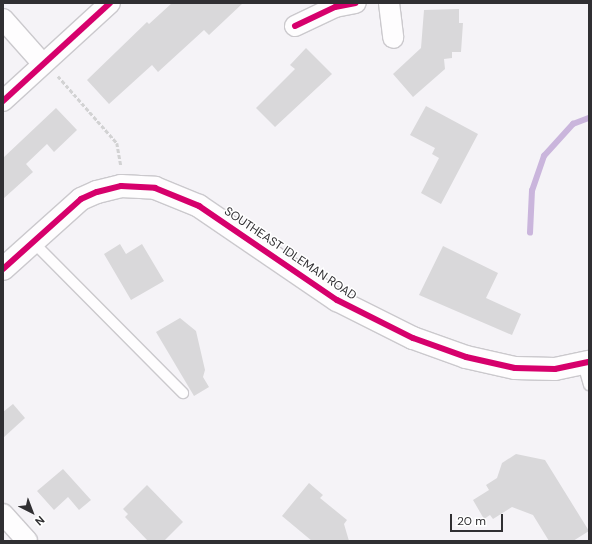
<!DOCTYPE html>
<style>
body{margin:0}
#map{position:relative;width:592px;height:544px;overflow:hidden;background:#f5f3f7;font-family:"DM Sans",sans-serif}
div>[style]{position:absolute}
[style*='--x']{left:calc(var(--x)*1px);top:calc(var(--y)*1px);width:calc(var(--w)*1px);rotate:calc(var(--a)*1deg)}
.stream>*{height:5.5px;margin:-2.75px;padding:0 2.75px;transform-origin:2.75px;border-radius:2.75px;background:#cab5dc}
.building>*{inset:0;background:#d9d8da}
.path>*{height:2.5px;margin-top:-1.25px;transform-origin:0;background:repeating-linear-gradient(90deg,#d2d2d3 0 4px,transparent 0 6px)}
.roads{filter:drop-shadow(1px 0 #cbc9cd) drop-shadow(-1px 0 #cbc9cd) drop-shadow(0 1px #cbc9cd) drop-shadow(0 -1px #cbc9cd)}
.service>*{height:10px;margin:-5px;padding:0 5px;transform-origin:5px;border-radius:5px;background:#fefdfe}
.minor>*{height:20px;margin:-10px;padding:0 10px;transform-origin:10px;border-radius:10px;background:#fefdfe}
.secondary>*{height:22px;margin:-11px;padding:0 11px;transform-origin:11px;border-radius:11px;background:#fefdfe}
.cycleway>*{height:6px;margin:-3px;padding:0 3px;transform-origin:3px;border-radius:3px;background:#d6006c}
span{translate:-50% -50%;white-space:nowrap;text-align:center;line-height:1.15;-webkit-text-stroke:3px #fff;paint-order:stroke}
.street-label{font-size:12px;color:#302f32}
.frame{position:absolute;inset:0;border:4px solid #302f32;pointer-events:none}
.north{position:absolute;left:12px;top:492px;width:40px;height:40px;-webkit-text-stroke:3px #fff;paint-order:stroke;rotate:138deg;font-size:11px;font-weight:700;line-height:16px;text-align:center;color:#302f32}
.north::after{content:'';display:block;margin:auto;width:14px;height:18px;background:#302f32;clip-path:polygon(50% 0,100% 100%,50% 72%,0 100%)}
.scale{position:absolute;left:450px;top:514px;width:53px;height:18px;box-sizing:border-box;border:2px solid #302f32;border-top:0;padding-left:5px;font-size:12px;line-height:14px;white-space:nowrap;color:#302f32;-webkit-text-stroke:3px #fff;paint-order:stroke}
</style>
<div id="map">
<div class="stream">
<div style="--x:530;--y:233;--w:42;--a:-87.3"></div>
<div style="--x:532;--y:191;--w:37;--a:-71"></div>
<div style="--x:544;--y:156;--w:43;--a:-47.8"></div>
<div style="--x:573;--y:124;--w:17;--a:-21"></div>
</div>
<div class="building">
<div style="clip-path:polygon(172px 3px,243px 3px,209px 35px,204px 30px,158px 72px,152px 65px,109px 104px,87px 80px,147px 22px,149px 24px)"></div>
<div style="clip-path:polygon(459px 9px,459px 23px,463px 23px,461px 52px,452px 52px,452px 58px,444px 59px,445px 69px,413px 97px,393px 74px,421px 48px,424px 10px)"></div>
<div style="clip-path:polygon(306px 48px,332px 74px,275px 127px,256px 108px,295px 69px,290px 65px)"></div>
<div style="clip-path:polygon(426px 106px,478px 134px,441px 204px,421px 193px,439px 158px,432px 154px,435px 148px,410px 135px)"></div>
<div style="clip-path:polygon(56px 108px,77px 130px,54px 152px,47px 144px,26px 164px,33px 172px,3px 199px,3px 158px)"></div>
<div style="clip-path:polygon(120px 244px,126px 254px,142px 244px,164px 281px,131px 300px,104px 254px)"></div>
<div style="clip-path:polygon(443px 246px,498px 273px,486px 298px,521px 314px,512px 335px,419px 295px)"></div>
<div style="clip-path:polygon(180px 318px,196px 331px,205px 370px,203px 377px,209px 387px,194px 396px,156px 332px)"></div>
<div style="clip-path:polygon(13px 404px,25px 418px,3px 438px,3px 412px)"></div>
<div style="clip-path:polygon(516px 454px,545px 460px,589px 531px,573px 541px,549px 541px,533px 515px,512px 507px,493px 519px,490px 515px,484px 519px,473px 500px,489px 490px,486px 485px,497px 478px,502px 463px)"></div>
<div style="clip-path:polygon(63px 469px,91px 500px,79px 510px,68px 497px,54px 510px,37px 491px)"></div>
<div style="clip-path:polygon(309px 483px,323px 495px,320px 498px,347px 520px,344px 524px,349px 541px,312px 541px,282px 516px)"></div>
<div style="clip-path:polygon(147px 485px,183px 522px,164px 541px,148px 541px,125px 517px,128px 514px,123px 509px)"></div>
</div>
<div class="path">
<div style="--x:58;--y:76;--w:89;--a:48.6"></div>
<div style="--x:117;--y:143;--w:23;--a:80"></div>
</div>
<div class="roads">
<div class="service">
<div style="--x:33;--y:242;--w:213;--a:45.2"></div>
<div style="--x:583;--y:364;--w:22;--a:74"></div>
</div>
<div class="minor">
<div style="--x:389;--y:3;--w:35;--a:83"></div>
<div style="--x:3;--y:19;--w:60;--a:48.4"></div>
<div style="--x:295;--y:26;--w:44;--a:-25.4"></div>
<div style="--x:335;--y:7;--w:21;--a:-11"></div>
<div style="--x:3;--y:101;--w:145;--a:-42.5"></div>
<div style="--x:3;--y:514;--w:36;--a:48"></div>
</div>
<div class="secondary">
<div style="--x:3;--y:269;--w:105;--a:-41.9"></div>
<div style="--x:81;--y:199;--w:17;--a:-24"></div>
<div style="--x:97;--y:192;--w:25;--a:-14"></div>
<div style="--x:121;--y:186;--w:34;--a:3"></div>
<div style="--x:155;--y:188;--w:48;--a:22.2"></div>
<div style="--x:199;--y:206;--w:167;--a:34.3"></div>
<div style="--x:337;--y:300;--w:85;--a:26.6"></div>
<div style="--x:413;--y:338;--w:56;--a:19.7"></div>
<div style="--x:466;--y:357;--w:50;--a:12.7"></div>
<div style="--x:515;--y:368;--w:40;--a:1.4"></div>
<div style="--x:555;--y:369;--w:35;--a:-12"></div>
</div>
</div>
<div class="cycleway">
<div style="--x:295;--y:26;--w:44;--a:-25.4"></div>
<div style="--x:335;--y:7;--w:21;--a:-11"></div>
<div style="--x:3;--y:101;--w:145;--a:-42.5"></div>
<div style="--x:3;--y:269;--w:105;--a:-41.9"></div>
<div style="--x:81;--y:199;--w:17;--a:-24"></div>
<div style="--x:97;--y:192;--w:25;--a:-14"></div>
<div style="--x:121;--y:186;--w:34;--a:3"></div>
<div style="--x:155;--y:188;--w:48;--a:22.2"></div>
<div style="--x:199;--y:206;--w:167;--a:34.3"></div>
<div style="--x:337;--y:300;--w:85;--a:26.6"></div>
<div style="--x:413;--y:338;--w:56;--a:19.7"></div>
<div style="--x:466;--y:357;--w:50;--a:12.7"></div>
<div style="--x:515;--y:368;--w:40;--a:1.4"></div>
<div style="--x:555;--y:369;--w:35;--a:-12"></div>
</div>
<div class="street-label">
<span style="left:290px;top:254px;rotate:34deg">SOUTHEAST IDLEMAN ROAD</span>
</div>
<div class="frame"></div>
<div class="north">N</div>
<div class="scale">20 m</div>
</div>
